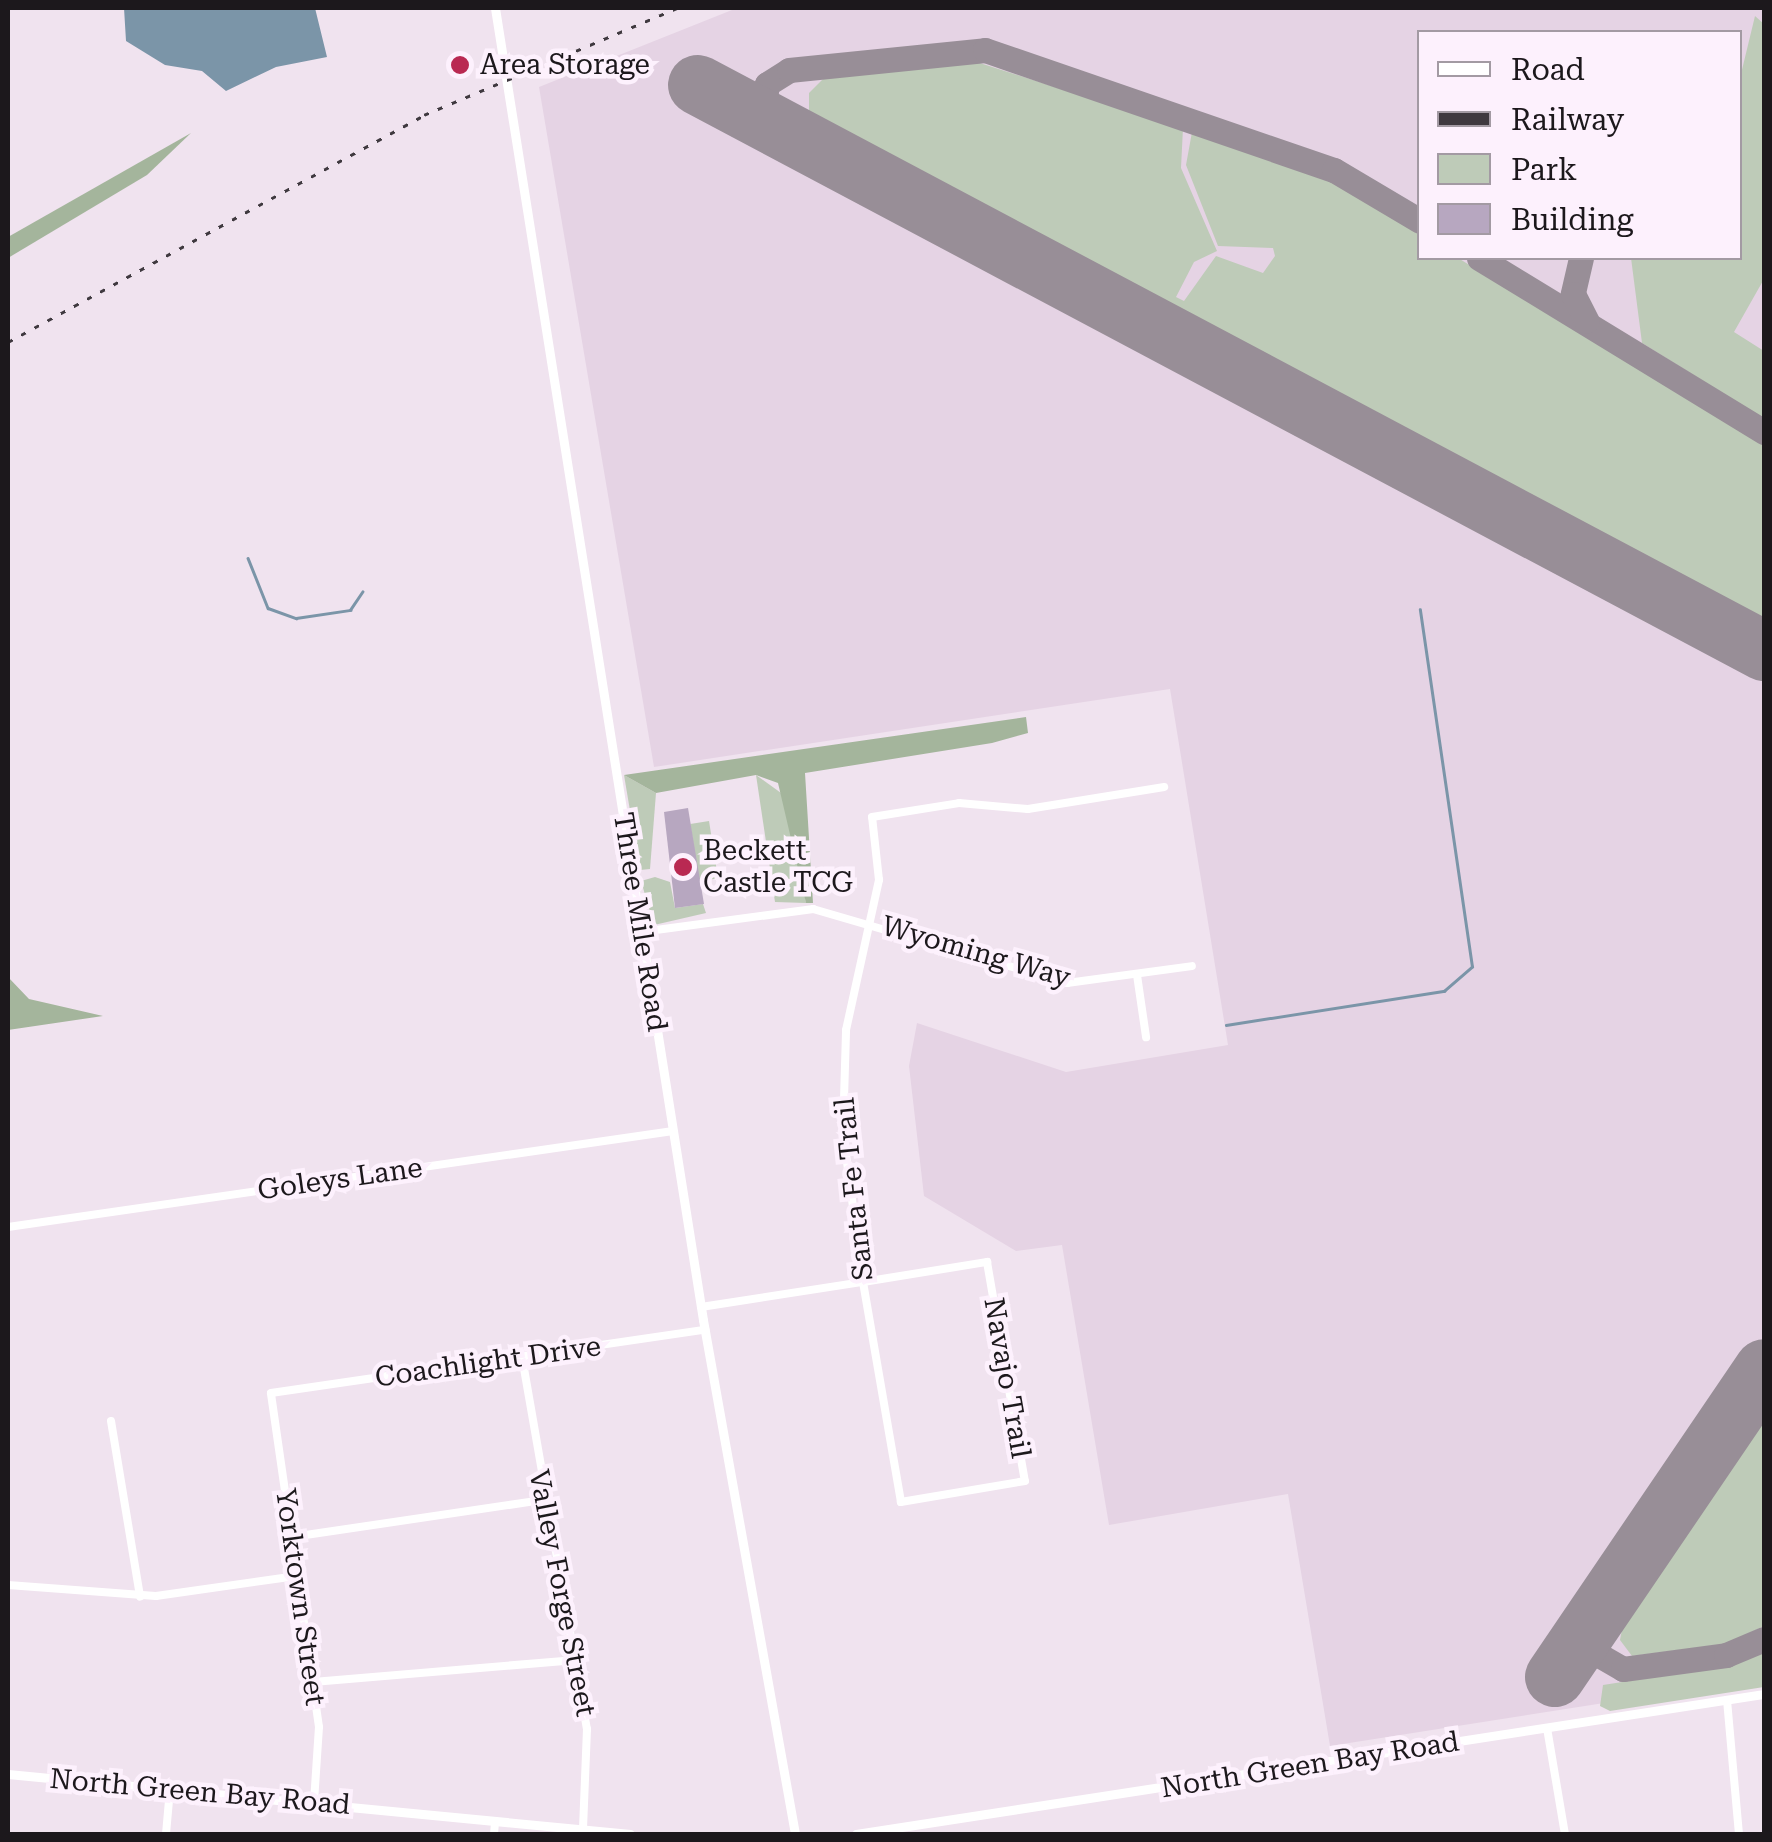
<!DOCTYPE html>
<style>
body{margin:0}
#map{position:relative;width:1772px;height:1842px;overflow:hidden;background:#f0e3ef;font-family:"Roboto Serif",serif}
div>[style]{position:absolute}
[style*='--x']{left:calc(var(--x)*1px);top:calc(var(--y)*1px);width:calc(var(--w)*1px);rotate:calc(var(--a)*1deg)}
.built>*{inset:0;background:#e5d3e4}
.green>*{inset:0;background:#becbb8;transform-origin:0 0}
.forest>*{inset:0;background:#a4b59c}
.water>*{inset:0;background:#7b95a8}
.stream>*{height:2.5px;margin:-1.25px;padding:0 1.25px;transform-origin:1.25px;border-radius:1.25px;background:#7b95a8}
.taxiway>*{height:25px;margin:-12.5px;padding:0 12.5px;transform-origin:12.5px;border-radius:12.5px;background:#988e97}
.runway>*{height:60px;margin:-30px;padding:0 30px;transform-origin:30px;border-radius:30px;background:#988e97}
.building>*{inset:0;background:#b7a7c0}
.minor>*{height:8px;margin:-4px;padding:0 4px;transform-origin:4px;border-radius:4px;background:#fff}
.tertiary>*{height:9px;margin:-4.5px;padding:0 4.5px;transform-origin:4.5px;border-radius:4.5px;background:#fff}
.rail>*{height:2.5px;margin-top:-1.25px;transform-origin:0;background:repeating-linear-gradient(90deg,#3f393f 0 5px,transparent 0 15px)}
.dots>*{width:28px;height:28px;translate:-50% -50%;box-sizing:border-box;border:5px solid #fdf1fd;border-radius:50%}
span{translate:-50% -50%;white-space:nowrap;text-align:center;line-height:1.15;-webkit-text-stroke:9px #fdf1fd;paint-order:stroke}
.poi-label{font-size:28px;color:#1c181c}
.left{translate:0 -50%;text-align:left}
.street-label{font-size:28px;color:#1c181c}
.frame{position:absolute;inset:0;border:10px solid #1c181c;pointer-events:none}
.legend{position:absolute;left:1417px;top:30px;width:325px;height:230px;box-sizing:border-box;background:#fdf1fd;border:2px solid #a39aa3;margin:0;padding:12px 18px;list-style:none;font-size:30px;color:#1c181c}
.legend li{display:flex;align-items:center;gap:20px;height:50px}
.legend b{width:50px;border:2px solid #a39aa3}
</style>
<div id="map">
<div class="built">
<div style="clip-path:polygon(evenodd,737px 8px,1764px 8px,1764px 1678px,1330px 1746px,1288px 1494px,1109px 1525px,1062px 1245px,1016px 1251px,924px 1196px,909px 1066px,917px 1023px,1066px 1072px,1228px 1045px,1170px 689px,654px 767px,539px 87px,737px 8px,1420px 32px,1740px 32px,1740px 258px,1420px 258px,1420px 32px)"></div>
</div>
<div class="green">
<div style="clip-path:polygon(1755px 16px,1764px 24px,1764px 279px,1734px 332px,1764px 351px,1764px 419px,1642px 343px,1631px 258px,1740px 258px,1740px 78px)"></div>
<div style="clip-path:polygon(961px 57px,1183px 128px,1181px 168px,1217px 251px,1194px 262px,1176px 297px,1184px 301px,1216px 256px,1263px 273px,1275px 256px,1273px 248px,1218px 246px,1186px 165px,1192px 132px,1338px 184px,1419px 234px,1420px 258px,1458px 258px,1764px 445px,1764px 629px,819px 128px,809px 114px,809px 93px,828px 74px)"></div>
<div style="clip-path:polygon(624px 775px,656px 793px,650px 869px,640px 870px)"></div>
<div style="clip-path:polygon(756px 775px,788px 798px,806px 903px,775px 902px)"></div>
<div style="left:709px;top:821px;width:58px;height:19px;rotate:81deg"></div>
<div style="clip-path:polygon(655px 877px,670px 882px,675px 908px,703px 904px,706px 913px,654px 925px,641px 881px)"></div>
<div style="clip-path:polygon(1764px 1401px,1764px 1626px,1726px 1644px,1632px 1656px,1620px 1640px,1627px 1602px)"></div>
<div style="clip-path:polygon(1764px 1651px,1764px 1687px,1610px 1711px,1600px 1706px,1603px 1685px,1725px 1666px)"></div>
</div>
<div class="forest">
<div style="clip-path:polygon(191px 133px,147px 175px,8px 258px,8px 237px)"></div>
<div style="clip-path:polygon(1026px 717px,1028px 733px,992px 743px,805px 773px,813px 903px,806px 903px,778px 783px,756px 775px,656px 793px,624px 775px)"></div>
<div style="clip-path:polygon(8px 977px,29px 999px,103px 1016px,8px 1030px)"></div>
</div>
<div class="water">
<div style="clip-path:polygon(124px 8px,315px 8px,327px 57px,276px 67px,226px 91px,202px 71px,165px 65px,126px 41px)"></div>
</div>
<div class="stream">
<div style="--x:248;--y:558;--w:54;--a:68.2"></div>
<div style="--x:268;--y:608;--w:30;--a:20"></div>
<div style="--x:296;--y:618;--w:55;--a:-8.4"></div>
<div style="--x:350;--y:610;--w:22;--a:-56"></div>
<div style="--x:1226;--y:1025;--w:221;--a:-8.9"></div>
<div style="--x:1444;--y:991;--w:37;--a:-41"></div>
<div style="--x:1472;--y:967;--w:361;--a:-98.3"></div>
</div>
<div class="taxiway">
<div style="--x:763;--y:120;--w:36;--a:-84"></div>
<div style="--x:767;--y:84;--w:26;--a:-32"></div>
<div style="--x:789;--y:70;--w:197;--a:-5.8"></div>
<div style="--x:985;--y:50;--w:369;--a:19"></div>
<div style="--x:1334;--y:170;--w:100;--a:30.7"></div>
<div style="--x:1479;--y:258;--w:334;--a:31.4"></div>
<div style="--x:1581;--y:258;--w:37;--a:103"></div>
<div style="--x:1573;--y:294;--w:30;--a:63"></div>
<div style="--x:1578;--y:1643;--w:52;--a:30"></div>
<div style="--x:1623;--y:1669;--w:104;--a:-7.7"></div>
<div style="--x:1726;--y:1655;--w:41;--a:-22.8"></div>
</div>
<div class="runway">
<div style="--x:698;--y:85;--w:1207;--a:27.97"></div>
<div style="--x:1555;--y:1677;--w:372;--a:-55.8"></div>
</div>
<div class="building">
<div style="clip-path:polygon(688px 808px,704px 904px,675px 908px,664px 812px)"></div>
</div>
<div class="minor">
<div style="--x:641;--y:932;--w:174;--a:-7.6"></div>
<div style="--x:813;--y:909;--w:265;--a:16.2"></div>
<div style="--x:1067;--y:983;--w:126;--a:-7.7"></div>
<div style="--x:1137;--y:975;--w:63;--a:81.7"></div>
<div style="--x:8;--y:1227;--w:672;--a:-8.21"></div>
<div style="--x:701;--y:1307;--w:164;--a:-8.8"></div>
<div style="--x:863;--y:1282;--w:126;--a:-9.2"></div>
<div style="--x:987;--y:1262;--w:222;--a:80.2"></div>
<div style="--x:1025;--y:1481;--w:126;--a:170.4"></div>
<div style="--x:901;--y:1502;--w:223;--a:-99.8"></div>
<div style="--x:863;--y:1282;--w:150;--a:-97.6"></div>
<div style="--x:843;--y:1133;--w:103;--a:-88.3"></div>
<div style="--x:846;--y:1030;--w:154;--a:-77.6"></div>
<div style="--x:879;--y:880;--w:63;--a:-96.3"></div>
<div style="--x:872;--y:817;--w:88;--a:-9.1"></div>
<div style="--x:959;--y:803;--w:69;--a:5"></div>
<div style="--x:1028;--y:809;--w:138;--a:-9.2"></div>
<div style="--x:522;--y:1357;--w:378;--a:80.1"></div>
<div style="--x:587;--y:1729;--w:101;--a:92.3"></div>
<div style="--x:111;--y:1421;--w:178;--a:80.6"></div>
<div style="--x:292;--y:1537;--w:254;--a:-8.4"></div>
<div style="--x:8;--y:1585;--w:148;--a:4.3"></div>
<div style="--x:156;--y:1596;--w:142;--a:-8.1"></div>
<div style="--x:313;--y:1682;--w:261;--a:-4.8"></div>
<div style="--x:1727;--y:1700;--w:135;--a:84.9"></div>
<div style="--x:1547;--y:1728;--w:108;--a:80.4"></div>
<div style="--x:314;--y:1802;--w:75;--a:-86.2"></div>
<div style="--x:319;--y:1727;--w:337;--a:-98.2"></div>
<div style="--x:271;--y:1393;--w:439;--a:-8.3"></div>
<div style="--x:166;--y:1834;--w:45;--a:-84.9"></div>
<div style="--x:494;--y:1834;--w:12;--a:-85"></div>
</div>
<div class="tertiary">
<div style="--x:495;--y:8;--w:1328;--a:80.99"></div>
<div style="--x:703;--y:1320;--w:522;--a:79.85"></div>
<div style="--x:8;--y:1774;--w:625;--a:5.51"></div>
<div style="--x:856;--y:1834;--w:919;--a:-8.77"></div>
</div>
<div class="rail">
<div style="--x:8;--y:342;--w:474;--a:-28.6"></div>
<div style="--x:424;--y:115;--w:275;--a:-22.9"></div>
</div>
<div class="dots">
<div style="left:460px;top:65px;background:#b92952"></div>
<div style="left:683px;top:867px;background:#b92952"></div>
</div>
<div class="poi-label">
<span class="left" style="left:480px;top:65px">Area Storage</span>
<span class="left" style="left:703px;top:867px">Beckett<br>Castle TCG</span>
</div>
<div class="street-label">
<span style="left:640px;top:922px;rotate:81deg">Three Mile Road</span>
<span style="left:976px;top:952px;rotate:16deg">Wyoming Way</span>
<span style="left:340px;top:1179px;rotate:-8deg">Goleys Lane</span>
<span style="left:854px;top:1189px;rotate:-96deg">Santa Fe Trail</span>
<span style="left:488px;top:1362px;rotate:-8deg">Coachlight Drive</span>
<span style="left:1007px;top:1378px;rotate:80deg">Navajo Trail</span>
<span style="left:562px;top:1593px;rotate:79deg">Valley Forge Street</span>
<span style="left:300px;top:1597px;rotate:82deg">Yorktown Street</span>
<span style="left:1310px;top:1765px;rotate:-9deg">North Green Bay Road</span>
<span style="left:200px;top:1792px;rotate:5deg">North Green Bay Road</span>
</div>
<div class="frame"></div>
<ul class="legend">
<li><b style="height:12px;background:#fff"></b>Road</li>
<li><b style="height:12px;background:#3f393f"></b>Railway</li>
<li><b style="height:28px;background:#becbb8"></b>Park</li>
<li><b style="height:28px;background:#b7a7c0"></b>Building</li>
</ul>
</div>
